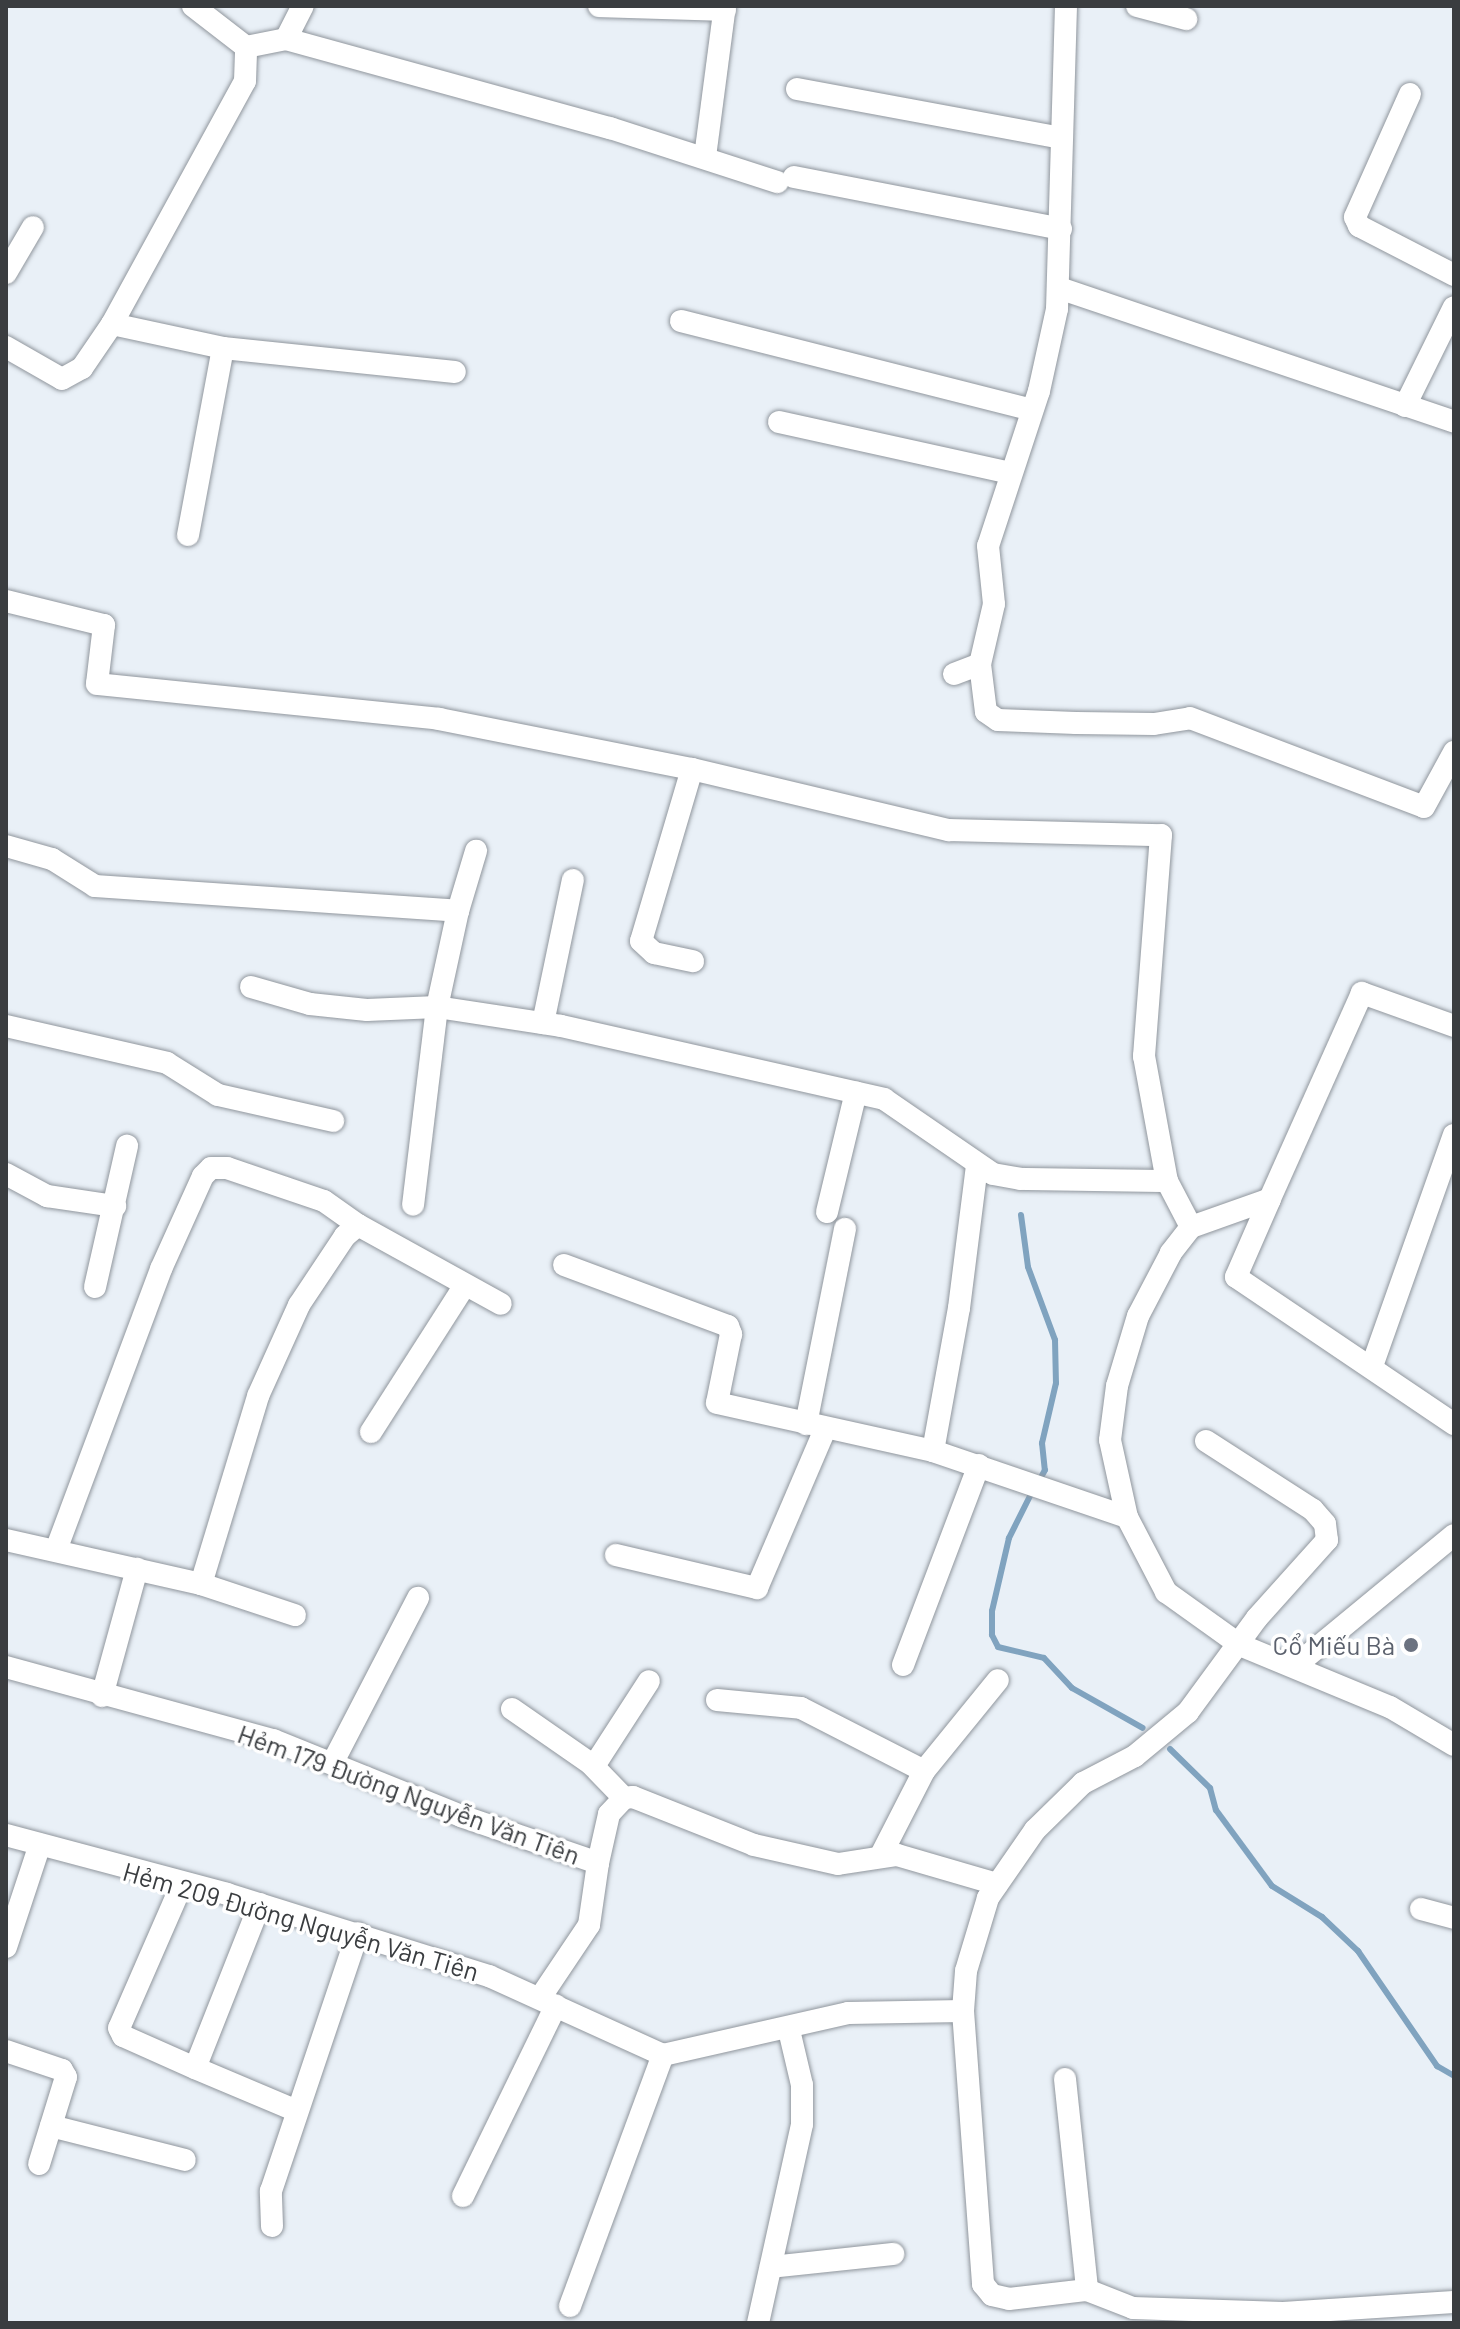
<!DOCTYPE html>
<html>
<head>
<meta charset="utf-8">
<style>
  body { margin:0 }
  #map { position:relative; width:1460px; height:2329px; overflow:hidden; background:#e9f0f7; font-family:Barlow,sans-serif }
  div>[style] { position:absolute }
  .stream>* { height:6px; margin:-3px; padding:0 3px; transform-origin:3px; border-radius:3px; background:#80a3bf }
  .roads { filter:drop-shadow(0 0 2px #90969d) drop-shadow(0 0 2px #90969d) }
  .minor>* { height:22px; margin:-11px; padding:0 11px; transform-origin:11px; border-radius:11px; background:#fff }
  .dots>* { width:22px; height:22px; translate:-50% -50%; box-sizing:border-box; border:4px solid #fff; border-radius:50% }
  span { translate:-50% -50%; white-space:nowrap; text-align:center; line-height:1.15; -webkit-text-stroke:7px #fff; paint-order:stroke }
  .worship-label { font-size:26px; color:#5b616d }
  .right { translate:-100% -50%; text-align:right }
  .street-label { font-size:26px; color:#3a3d40 }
  .frame { position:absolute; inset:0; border:8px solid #3a3d40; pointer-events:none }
</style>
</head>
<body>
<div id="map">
  <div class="stream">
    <i style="left:1021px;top:1215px;width:52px;rotate:82.3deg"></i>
    <i style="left:1028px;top:1267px;width:78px;rotate:69.7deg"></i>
    <i style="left:1055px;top:1340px;width:43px;rotate:88.7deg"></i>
    <i style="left:1056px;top:1383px;width:62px;rotate:103.1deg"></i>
    <i style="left:1042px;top:1443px;width:27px;rotate:84deg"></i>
    <i style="left:1045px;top:1470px;width:13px;rotate:119deg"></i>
    <i style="left:1033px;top:1490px;width:54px;rotate:116.6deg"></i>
    <i style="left:1009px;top:1538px;width:75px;rotate:103.1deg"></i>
    <i style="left:992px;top:1611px;width:24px;rotate:90deg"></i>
    <i style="left:992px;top:1635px;width:13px;rotate:63deg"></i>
    <i style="left:998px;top:1647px;width:47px;rotate:13.4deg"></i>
    <i style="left:1044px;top:1658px;width:41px;rotate:47deg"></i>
    <i style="left:1072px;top:1688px;width:81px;rotate:29.4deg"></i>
    <i style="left:1170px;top:1749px;width:56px;rotate:44.3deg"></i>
    <i style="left:1210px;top:1788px;width:23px;rotate:75deg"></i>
    <i style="left:1216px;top:1810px;width:94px;rotate:53.6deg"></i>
    <i style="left:1272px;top:1886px;width:59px;rotate:31.8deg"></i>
    <i style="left:1322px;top:1917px;width:50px;rotate:43.4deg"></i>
    <i style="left:1358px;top:1951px;width:140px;rotate:55.5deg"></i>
    <i style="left:1437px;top:2066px;width:20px;rotate:30deg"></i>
  </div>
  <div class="roads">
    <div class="minor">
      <i style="left:599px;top:6px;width:126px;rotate:1.8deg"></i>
      <i style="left:1066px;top:6px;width:303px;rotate:91.7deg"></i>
      <i style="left:1057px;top:309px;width:84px;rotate:102.4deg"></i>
      <i style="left:1039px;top:391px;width:163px;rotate:108.2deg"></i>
      <i style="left:988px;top:546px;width:58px;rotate:84.1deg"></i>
      <i style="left:994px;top:604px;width:62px;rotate:103.1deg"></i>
      <i style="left:980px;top:664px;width:48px;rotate:82.9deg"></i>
      <i style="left:986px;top:712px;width:14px;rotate:34deg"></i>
      <i style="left:998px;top:720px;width:78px;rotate:2.2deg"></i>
      <i style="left:1076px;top:723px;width:78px;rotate:0.7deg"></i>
      <i style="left:1154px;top:724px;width:36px;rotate:-9deg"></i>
      <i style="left:1190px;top:718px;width:250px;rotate:20.8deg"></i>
      <i style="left:1424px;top:807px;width:63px;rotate:-61.4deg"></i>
      <i style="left:1137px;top:6px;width:51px;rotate:14.9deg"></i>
      <i style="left:286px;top:39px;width:37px;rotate:-63deg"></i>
      <i style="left:246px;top:47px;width:41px;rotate:-11.3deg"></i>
      <i style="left:286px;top:39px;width:336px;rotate:15.4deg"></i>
      <i style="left:610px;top:128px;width:176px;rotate:17.9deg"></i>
      <i style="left:797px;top:89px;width:269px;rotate:10.5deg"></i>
      <i style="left:1410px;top:94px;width:135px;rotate:114.1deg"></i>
      <i style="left:1355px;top:217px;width:10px;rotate:66deg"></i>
      <i style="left:1359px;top:226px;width:107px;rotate:27.3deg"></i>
      <i style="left:705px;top:157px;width:152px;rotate:-82.5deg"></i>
      <i style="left:794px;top:177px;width:272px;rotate:11deg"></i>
      <i style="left:6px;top:273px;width:53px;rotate:-59.6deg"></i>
      <i style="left:1059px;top:288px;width:417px;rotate:18.7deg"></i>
      <i style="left:681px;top:321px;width:362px;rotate:14.2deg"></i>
      <i style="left:112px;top:324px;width:114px;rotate:12.2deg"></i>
      <i style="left:223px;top:348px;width:233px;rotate:5.9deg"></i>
      <i style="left:6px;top:347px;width:64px;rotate:29.7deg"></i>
      <i style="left:62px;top:379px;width:23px;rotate:-29deg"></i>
      <i style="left:82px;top:368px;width:53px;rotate:-55.7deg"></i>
      <i style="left:112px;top:324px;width:277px;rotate:-61.3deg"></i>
      <i style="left:245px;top:81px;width:34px;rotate:-88deg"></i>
      <i style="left:246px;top:47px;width:67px;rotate:-142.3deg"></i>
      <i style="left:1405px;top:406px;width:110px;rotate:-63.7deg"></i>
      <i style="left:779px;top:422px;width:237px;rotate:12.4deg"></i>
      <i style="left:188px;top:535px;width:190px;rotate:-79.4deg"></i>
      <i style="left:6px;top:601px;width:101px;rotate:13.8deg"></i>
      <i style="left:104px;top:625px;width:59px;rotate:96.8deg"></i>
      <i style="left:97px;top:684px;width:344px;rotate:5.8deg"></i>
      <i style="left:439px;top:719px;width:258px;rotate:11.2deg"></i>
      <i style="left:692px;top:769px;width:264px;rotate:13.4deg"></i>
      <i style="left:949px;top:830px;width:212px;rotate:1.4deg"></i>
      <i style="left:1161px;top:835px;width:222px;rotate:94.4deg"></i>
      <i style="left:1144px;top:1056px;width:127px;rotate:79.6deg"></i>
      <i style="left:1167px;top:1181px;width:52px;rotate:62.4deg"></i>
      <i style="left:954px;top:674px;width:28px;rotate:-21deg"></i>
      <i style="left:692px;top:769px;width:179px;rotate:106.5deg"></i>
      <i style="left:641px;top:941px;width:18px;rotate:43deg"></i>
      <i style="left:654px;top:953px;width:40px;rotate:12deg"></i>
      <i style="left:6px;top:846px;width:48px;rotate:15.8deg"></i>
      <i style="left:52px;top:859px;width:51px;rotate:32.1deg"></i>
      <i style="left:95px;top:886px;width:364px;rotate:3.9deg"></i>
      <i style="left:458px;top:911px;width:98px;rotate:102.3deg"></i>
      <i style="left:437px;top:1007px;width:125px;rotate:8.7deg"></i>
      <i style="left:561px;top:1026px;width:331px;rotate:12.7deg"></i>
      <i style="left:884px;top:1099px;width:132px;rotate:34.5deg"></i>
      <i style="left:993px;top:1174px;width:28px;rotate:10deg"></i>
      <i style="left:1021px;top:1179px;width:146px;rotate:0.8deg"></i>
      <i style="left:458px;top:911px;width:63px;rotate:-73.3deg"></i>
      <i style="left:251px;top:987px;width:61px;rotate:16.1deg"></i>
      <i style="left:310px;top:1004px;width:57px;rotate:6deg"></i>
      <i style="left:367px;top:1010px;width:70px;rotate:-2.5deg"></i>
      <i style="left:437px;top:1007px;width:199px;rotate:96.9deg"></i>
      <i style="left:543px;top:1023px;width:146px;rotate:-78.2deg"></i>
      <i style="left:6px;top:1026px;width:165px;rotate:12.9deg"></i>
      <i style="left:167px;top:1063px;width:60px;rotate:32.1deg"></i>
      <i style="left:218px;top:1095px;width:118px;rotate:12.7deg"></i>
      <i style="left:1454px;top:1026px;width:98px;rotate:-160.3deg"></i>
      <i style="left:1362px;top:993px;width:226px;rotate:114.1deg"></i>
      <i style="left:1270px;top:1199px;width:84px;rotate:160.5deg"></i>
      <i style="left:1191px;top:1227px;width:33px;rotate:128deg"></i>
      <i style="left:1171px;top:1253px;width:71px;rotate:117.6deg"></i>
      <i style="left:1138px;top:1316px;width:73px;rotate:106.7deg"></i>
      <i style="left:1117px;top:1386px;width:54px;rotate:97.4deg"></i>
      <i style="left:1110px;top:1440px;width:79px;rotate:77.6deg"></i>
      <i style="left:1127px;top:1517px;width:85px;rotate:62.5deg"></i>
      <i style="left:1166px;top:1592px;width:91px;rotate:35.6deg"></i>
      <i style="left:1240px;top:1645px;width:162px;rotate:22.5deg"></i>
      <i style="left:1390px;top:1707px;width:74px;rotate:30.7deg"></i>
      <i style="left:6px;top:1174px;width:47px;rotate:28.2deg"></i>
      <i style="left:47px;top:1196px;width:69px;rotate:8.4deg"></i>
      <i style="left:1270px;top:1199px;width:85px;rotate:113.6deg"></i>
      <i style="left:1236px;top:1277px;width:263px;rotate:34deg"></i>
      <i style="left:827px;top:1212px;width:123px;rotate:-76.4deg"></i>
      <i style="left:564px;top:1265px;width:175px;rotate:20.4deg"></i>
      <i style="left:728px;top:1326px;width:9px;rotate:69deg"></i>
      <i style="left:731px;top:1334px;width:70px;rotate:101.5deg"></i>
      <i style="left:717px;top:1403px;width:221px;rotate:12.5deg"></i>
      <i style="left:933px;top:1451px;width:205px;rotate:18.8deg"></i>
      <i style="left:95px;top:1287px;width:145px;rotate:-77.2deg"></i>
      <i style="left:1372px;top:1366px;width:245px;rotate:-70.5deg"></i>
      <i style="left:806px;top:1424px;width:199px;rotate:-78.7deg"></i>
      <i style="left:371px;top:1432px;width:174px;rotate:-57.4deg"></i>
      <i style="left:1206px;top:1441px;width:127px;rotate:32.8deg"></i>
      <i style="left:1313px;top:1510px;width:18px;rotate:49deg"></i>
      <i style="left:1325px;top:1524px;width:16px;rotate:83deg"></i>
      <i style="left:1327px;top:1540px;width:105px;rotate:131.9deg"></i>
      <i style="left:1257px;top:1618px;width:117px;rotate:126.3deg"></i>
      <i style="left:1188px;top:1712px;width:69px;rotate:140.3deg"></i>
      <i style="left:1135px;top:1756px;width:59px;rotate:152.6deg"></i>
      <i style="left:1083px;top:1783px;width:67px;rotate:135.6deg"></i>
      <i style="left:1035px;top:1830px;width:83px;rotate:124.7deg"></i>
      <i style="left:988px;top:1898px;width:76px;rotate:106.8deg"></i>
      <i style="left:966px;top:1971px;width:40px;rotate:94.3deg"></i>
      <i style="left:963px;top:2011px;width:274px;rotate:85.8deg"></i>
      <i style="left:983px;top:2284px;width:14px;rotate:51deg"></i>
      <i style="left:992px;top:2295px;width:17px;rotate:13deg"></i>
      <i style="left:1009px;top:2299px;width:79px;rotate:-6.6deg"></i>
      <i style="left:1087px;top:2290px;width:49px;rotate:21.4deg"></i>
      <i style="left:1133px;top:2308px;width:150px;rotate:1.9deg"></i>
      <i style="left:1283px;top:2313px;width:171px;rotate:-3.7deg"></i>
      <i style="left:933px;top:1451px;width:145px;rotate:-79.7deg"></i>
      <i style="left:959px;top:1308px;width:144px;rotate:-82.8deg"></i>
      <i style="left:6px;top:1540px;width:200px;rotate:12.7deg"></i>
      <i style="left:201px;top:1584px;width:99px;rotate:18.3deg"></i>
      <i style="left:56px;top:1550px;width:300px;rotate:-69.5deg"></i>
      <i style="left:161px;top:1269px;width:102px;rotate:-65.7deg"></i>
      <i style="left:203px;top:1176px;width:11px;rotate:-45deg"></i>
      <i style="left:211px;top:1168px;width:16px"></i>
      <i style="left:227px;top:1168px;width:102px;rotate:18.8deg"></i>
      <i style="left:324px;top:1201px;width:42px;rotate:35.2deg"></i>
      <i style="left:616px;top:1555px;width:145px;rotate:13.2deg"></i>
      <i style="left:757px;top:1588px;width:173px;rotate:-66.8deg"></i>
      <i style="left:201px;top:1584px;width:196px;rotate:-73.1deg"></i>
      <i style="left:258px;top:1396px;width:100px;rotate:-65.7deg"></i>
      <i style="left:299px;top:1305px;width:83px;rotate:-56.3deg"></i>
      <i style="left:345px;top:1236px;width:17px;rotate:-40deg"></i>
      <i style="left:358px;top:1225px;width:163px;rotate:28.9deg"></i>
      <i style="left:903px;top:1665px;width:214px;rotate:-69.2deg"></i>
      <i style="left:1295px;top:1666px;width:206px;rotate:-39.5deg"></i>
      <i style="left:6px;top:1667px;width:277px;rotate:15.3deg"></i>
      <i style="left:273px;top:1740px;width:203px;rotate:22deg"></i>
      <i style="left:461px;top:1816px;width:145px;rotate:18.9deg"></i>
      <i style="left:598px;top:1863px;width:50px;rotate:-77.3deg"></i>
      <i style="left:609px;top:1814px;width:22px;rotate:-47deg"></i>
      <i style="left:624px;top:1798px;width:9px;rotate:-6deg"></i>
      <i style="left:633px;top:1797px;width:130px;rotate:21.6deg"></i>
      <i style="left:754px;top:1845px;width:86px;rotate:12.7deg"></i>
      <i style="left:838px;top:1864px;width:60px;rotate:-8.7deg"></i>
      <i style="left:897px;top:1855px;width:104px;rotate:16.2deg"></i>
      <i style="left:102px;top:1696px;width:132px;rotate:-74.6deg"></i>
      <i style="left:717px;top:1700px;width:84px;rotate:5.4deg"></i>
      <i style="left:801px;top:1708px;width:138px;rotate:27.1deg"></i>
      <i style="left:512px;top:1709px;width:96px;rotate:34.8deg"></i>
      <i style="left:591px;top:1764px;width:47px;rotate:45.9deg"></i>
      <i style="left:333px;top:1762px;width:185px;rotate:-62.6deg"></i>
      <i style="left:594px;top:1766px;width:101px;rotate:-57.1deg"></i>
      <i style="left:6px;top:1835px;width:229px;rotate:14.9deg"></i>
      <i style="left:227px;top:1894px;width:275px;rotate:17.4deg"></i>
      <i style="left:489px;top:1976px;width:191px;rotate:24.4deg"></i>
      <i style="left:663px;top:2055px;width:190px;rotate:-12.8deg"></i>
      <i style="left:848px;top:2013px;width:115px;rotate:-1deg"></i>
      <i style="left:880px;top:1857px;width:97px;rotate:-62.9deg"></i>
      <i style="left:924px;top:1771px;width:117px;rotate:-50.9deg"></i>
      <i style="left:182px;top:1884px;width:157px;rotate:113.6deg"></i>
      <i style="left:119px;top:2028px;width:9px;rotate:63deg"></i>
      <i style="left:123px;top:2036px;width:79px;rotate:24deg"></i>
      <i style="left:260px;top:1904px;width:176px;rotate:111.6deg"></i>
      <i style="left:195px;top:2068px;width:111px;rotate:22.9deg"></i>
      <i style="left:1421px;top:1909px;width:34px;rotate:15deg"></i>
      <i style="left:6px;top:1947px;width:108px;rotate:-71.7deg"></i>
      <i style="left:540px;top:1998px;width:88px;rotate:-56.1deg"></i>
      <i style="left:589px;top:1925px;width:63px;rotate:-81.7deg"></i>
      <i style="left:6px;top:2051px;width:59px;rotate:18.7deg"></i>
      <i style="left:62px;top:2070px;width:8px;rotate:60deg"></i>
      <i style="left:66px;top:2077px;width:91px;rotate:107.2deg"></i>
      <i style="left:1065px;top:2079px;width:212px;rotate:84deg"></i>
      <i style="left:51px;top:2126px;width:138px;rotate:14.2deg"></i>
      <i style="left:463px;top:2196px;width:212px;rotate:-64deg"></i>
      <i style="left:272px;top:2226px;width:35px;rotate:-92deg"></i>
      <i style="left:271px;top:2191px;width:272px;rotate:-71.4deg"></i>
      <i style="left:771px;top:2267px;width:123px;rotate:-6.1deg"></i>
      <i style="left:570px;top:2306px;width:268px;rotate:-69.7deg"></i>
      <i style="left:758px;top:2323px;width:204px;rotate:-77.5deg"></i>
      <i style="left:802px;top:2124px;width:39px;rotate:-90deg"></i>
      <i style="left:802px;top:2085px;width:57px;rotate:-103.3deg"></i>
    </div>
  </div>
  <div class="dots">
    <i style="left:1411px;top:1645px;background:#6b7280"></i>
  </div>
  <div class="worship-label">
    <span class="right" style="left:1395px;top:1645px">Cổ Miếu Bà</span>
  </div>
  <div class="street-label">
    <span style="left:409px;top:1794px;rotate:20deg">Hẻm 179 Đường Nguyễn Văn Tiên</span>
    <span style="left:301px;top:1921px;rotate:16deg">Hẻm 209 Đường Nguyễn Văn Tiên</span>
  </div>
  <div class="frame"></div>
</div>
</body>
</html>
